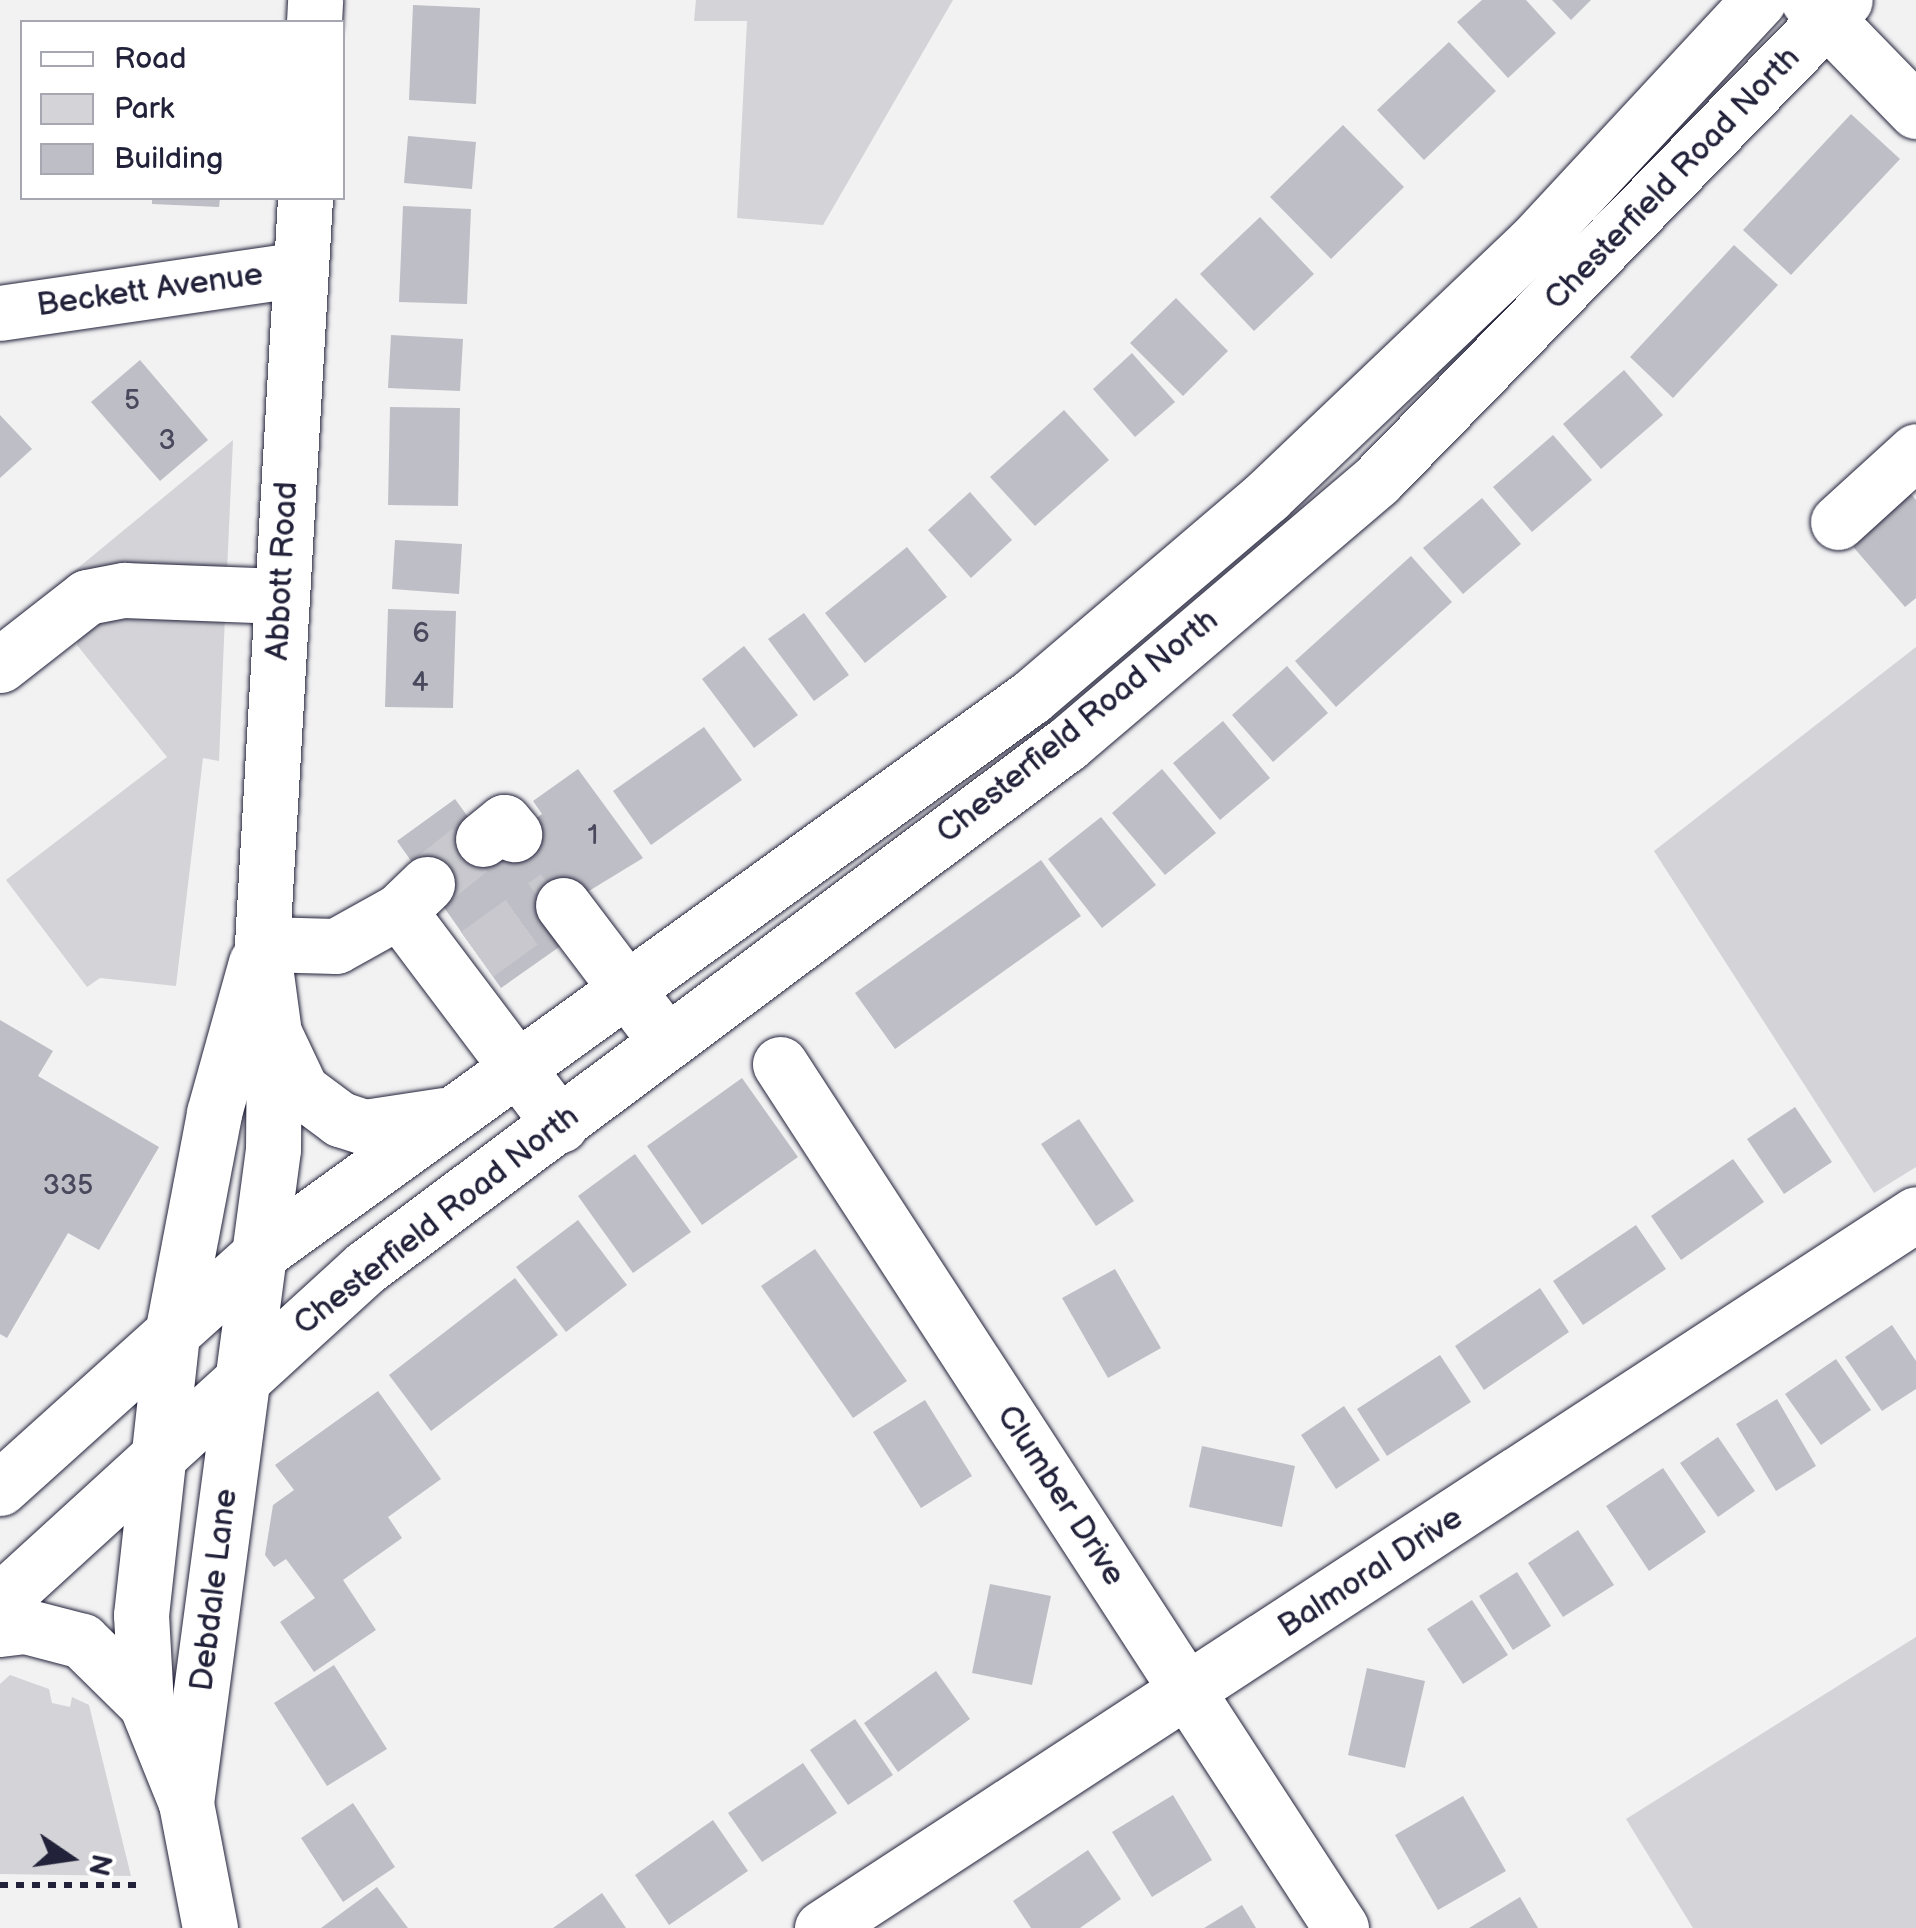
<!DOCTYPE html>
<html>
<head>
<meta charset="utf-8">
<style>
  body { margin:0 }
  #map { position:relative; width:1916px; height:1928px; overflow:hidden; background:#f2f2f3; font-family:"Balsamiq Sans",sans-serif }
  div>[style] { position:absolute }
  .green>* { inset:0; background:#d3d3d8 }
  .building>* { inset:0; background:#bebec6 }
  .minor-tunnel>* { height:55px; margin-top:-27.5px; transform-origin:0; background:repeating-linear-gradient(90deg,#c8c8ce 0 55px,transparent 0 83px) }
  .path>* { height:6px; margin-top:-3px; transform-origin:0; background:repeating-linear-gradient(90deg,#22223b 0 8px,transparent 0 16px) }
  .roads { filter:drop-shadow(0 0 2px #22223b) drop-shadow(0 0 2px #22223b) }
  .minor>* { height:55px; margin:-27.5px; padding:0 27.5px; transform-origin:27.5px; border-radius:27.5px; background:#fff }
  .major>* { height:55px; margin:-27.5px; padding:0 27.5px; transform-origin:27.5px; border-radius:27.5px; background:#fff }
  span { translate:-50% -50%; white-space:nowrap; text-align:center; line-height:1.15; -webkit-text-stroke:10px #fff; paint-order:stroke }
  .number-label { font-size:28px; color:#49495e }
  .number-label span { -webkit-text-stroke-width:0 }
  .street-label { font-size:32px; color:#22223b }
  .legend { position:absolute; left:20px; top:20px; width:325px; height:180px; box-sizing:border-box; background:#fff; border:2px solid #a7a7b1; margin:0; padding:12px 18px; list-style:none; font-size:30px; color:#22223b }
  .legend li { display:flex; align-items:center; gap:20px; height:50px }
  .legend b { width:50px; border:2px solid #a7a7b1 }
  .north { position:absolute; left:20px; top:1808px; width:100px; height:100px; -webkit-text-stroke:8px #fff; paint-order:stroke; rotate:103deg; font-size:28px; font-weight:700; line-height:40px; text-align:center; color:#22223b }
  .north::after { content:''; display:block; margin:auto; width:35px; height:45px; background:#22223b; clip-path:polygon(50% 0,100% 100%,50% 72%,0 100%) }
</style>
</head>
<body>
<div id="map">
  <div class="green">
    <i style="clip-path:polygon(696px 0,953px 0,823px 225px,737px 218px,747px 21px,694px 21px)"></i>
    <i style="clip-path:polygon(233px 440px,227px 571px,38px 601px)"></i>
    <i style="clip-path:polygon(225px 615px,219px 761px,203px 758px,176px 986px,100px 978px,87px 987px,6px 880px,167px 757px,77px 645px,80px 630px,99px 617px)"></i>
    <i style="clip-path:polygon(1916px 647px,1916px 1167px,1874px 1193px,1654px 851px)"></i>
    <i style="clip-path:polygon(1916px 1637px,1916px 1928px,1693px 1928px,1626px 1819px)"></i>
    <i style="clip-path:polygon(10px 1675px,49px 1689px,52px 1703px,70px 1707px,72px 1697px,89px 1705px,131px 1876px,0 1874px,0 1684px)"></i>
  </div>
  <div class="building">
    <i style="clip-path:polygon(1482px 0,1526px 0,1556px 33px,1508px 78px,1457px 22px)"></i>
    <i style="clip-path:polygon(1552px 0,1591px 0,1571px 20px)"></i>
    <i style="clip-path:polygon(413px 5px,480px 8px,476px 104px,409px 100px)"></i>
    <i style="clip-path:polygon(1449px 42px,1496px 91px,1424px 160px,1377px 110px)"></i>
    <i style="clip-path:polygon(1851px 114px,1900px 159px,1791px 275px,1743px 230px)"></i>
    <i style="clip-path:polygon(1343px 125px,1404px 187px,1331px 259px,1270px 197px)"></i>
    <i style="clip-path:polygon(408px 136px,476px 142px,472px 189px,404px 183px)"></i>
    <i style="clip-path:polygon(152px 198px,220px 198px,219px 207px,152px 204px)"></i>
    <i style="clip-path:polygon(403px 206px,471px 209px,467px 304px,399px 302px)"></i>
    <i style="clip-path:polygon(1260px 217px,1314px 274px,1254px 331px,1200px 274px)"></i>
    <i style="clip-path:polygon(1734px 245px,1778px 285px,1673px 398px,1630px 357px)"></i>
    <i style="clip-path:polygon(1176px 298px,1228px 351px,1183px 396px,1130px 343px)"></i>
    <i style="clip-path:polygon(391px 335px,463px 339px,460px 391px,388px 388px)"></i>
    <i style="clip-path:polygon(1132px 353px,1175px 402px,1135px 437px,1093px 389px)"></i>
    <i style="clip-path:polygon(140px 360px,208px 440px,160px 481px,91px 402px)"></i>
    <i style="clip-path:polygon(1624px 370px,1663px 415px,1601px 469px,1563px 424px)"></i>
    <i style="clip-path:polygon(390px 407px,460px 408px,458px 506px,388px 505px)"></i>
    <i style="clip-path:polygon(1064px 410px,1109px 460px,1035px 526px,990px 477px)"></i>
    <i style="clip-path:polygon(0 415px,32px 449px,0 478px)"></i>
    <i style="clip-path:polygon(1553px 435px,1592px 480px,1532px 532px,1493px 487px)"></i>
    <i style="clip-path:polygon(1903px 484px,1916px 500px,1916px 598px,1905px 607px,1843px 535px)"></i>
    <i style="clip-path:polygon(970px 492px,1012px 540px,971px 578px,928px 530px)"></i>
    <i style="clip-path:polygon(1482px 498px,1521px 544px,1463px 594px,1423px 548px)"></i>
    <i style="clip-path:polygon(395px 540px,462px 544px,459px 594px,392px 589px)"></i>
    <i style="clip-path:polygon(907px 547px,947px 597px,865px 663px,825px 613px)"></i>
    <i style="clip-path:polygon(1411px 556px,1452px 602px,1336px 707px,1295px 661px)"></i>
    <i style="clip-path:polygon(388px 609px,456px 611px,453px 708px,385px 707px)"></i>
    <i style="clip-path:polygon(804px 613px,849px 675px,814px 701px,768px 639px)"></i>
    <i style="clip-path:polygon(744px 646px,798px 715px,754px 748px,702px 679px)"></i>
    <i style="clip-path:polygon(1287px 666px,1328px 713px,1273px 762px,1232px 715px)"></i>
    <i style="clip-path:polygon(1223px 721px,1270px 778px,1220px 820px,1173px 763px)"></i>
    <i style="clip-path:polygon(704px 727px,742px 780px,651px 845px,613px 791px)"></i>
    <i style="clip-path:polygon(578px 769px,643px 858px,543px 919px,562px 945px,501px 988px,397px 841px,455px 799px,492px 850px,542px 814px,533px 801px)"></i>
    <i style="clip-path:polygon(1162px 769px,1216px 833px,1165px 875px,1112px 813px)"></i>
    <i style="clip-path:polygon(1101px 817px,1156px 885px,1102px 928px,1048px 859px)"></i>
    <i style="clip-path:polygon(1041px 860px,1081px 916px,895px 1049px,855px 993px)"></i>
    <i style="clip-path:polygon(0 1020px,53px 1051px,38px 1076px,159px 1147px,99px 1250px,68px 1233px,7px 1338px,0 1334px)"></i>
    <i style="clip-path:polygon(742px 1078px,798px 1157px,702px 1225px,647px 1146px)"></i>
    <i style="clip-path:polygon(1795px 1107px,1832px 1162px,1784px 1194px,1747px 1139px)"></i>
    <i style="clip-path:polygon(1079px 1119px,1134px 1201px,1096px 1226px,1041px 1144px)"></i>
    <i style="clip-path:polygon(635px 1154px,691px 1232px,633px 1273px,578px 1196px)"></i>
    <i style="clip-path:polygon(1733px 1159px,1764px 1202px,1681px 1260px,1651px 1216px)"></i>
    <i style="clip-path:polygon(578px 1220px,627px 1285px,566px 1332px,516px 1267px)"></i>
    <i style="clip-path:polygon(1636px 1225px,1666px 1269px,1583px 1325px,1553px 1281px)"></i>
    <i style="clip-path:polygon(815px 1249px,907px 1381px,853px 1418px,761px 1286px)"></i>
    <i style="clip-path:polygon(1115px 1269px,1161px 1348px,1108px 1378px,1062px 1298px)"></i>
    <i style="clip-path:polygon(515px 1278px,558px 1335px,431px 1431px,389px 1375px)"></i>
    <i style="clip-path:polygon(1540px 1288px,1569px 1332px,1484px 1390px,1455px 1346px)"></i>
    <i style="clip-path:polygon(1892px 1325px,1916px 1361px,1916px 1389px,1882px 1411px,1845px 1357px)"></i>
    <i style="clip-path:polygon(1440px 1355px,1471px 1402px,1387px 1456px,1357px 1409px)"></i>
    <i style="clip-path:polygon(1836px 1359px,1871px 1410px,1821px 1445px,1785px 1394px)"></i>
    <i style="clip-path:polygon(378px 1391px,441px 1479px,388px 1517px,402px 1538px,343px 1580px,376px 1630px,314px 1672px,280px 1622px,315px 1598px,286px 1559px,274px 1567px,265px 1555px,273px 1505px,294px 1490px,275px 1465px)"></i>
    <i style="clip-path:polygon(1777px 1399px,1816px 1466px,1776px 1491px,1736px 1424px)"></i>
    <i style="clip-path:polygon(925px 1400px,972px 1476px,921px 1508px,873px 1432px)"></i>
    <i style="clip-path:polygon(1344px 1406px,1380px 1460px,1336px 1489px,1301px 1435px)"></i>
    <i style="clip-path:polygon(1718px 1437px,1755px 1491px,1718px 1517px,1680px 1463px)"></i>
    <i style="clip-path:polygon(1202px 1446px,1295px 1466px,1282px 1527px,1189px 1507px)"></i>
    <i style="clip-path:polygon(1663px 1468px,1706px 1532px,1649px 1571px,1606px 1506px)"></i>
    <i style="clip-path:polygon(1578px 1530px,1614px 1585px,1563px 1617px,1528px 1563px)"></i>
    <i style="clip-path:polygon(1517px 1572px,1551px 1626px,1513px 1650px,1479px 1596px)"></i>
    <i style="clip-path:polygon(990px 1584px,1051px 1596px,1032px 1685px,972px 1673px)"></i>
    <i style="clip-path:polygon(1472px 1600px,1508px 1655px,1463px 1684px,1427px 1629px)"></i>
    <i style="clip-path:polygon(334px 1665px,387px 1749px,327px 1786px,274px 1703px)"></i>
    <i style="clip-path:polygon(1367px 1668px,1425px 1681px,1405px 1768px,1348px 1755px)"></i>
    <i style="clip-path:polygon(936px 1671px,970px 1719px,898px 1772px,864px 1723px)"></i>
    <i style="clip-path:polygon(855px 1719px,893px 1775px,848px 1805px,810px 1750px)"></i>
    <i style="clip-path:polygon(803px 1763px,837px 1813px,762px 1862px,728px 1813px)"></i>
    <i style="clip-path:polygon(1173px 1795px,1212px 1860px,1152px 1897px,1112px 1832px)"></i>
    <i style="clip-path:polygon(1463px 1796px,1506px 1871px,1438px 1910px,1395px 1835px)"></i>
    <i style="clip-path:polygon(353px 1803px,395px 1867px,343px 1902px,301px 1838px)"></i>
    <i style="clip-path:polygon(713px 1820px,748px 1871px,669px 1925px,635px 1875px)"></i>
    <i style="clip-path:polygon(1088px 1850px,1121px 1899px,1080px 1928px,1031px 1928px,1013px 1901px)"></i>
    <i style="clip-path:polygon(377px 1887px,408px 1928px,321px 1928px)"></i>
    <i style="clip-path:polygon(602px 1893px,626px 1928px,553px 1928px)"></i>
    <i style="clip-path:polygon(1520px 1897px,1538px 1928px,1469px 1928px)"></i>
    <i style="clip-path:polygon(1242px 1905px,1256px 1928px,1204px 1928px)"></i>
  </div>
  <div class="minor-tunnel">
    <i style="left:427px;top:884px;width:72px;rotate:-38.8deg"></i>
    <i style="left:477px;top:954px;width:99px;rotate:-35.9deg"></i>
  </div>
  <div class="path">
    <i style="left:0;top:1885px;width:144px"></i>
  </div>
  <div class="roads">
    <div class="minor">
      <i style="left:1808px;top:0;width:155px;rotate:45.8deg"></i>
      <i style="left:0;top:313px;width:303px;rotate:-8.3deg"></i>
      <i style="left:1838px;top:522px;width:105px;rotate:-42.3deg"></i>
      <i style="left:0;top:665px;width:110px;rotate:-38deg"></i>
      <i style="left:87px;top:597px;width:38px;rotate:-11deg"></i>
      <i style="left:124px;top:590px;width:157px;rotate:2.2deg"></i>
      <i style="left:483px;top:839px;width:27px;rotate:-39deg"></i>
      <i style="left:504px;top:822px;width:16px;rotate:50deg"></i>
      <i style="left:563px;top:905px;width:171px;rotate:52.9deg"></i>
      <i style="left:399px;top:911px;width:268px;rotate:53deg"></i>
      <i style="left:262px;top:944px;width:74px;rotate:1.5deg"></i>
      <i style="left:336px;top:946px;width:72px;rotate:-29.1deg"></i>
      <i style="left:399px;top:911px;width:39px;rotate:-44deg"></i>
      <i style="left:780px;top:1064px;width:1030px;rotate:57deg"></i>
      <i style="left:822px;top:1928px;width:1306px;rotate:-33.13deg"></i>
    </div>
    <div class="major">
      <i style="left:314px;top:22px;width:22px;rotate:-87deg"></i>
      <i style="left:276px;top:1037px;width:59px;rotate:64.7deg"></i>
      <i style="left:301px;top:1090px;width:49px;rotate:36.6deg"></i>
      <i style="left:340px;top:1119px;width:26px;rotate:18deg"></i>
      <i style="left:365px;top:1127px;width:80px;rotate:-8.6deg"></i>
      <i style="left:0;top:1488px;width:353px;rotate:-42deg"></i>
      <i style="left:262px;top:1252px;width:948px;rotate:-35.82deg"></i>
      <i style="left:1031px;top:697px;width:310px;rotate:-40.4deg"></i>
      <i style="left:1267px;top:496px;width:366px;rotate:-43.6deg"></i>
      <i style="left:1532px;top:244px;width:333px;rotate:-47.1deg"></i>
      <i style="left:0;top:1601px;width:495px;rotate:-42.4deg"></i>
      <i style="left:366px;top:1267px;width:875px;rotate:-36.73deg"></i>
      <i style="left:1067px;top:744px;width:407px;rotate:-40.4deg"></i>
      <i style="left:1377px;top:480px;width:670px;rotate:-45.73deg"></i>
      <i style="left:0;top:1629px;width:25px;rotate:-7deg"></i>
      <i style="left:25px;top:1626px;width:59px;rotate:14.7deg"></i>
      <i style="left:82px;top:1641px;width:90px;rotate:44.5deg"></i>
      <i style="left:186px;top:1803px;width:660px;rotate:-82.42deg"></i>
      <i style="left:273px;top:1149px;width:116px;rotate:-89.5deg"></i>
      <i style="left:274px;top:1033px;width:90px;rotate:-97.7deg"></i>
      <i style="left:262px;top:944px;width:747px;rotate:-86.7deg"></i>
      <i style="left:210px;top:1928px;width:127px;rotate:-100.9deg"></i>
      <i style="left:186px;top:1803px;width:107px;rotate:-112deg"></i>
      <i style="left:146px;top:1704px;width:89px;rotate:-93.2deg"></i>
      <i style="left:141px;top:1615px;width:283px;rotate:-83.7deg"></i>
      <i style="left:172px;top:1334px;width:225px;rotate:-79.2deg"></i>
      <i style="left:214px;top:1113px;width:156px;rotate:-74.4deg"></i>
    </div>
  </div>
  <div class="number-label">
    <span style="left:132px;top:401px">5</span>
    <span style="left:167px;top:441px">3</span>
    <span style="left:421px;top:634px">6</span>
    <span style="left:420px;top:683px">4</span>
    <span style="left:593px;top:836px">1</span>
    <span style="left:68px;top:1186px">335</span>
  </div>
  <div class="street-label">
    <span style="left:1673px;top:179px;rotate:-46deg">Chesterfield Road North</span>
    <span style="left:150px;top:291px;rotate:-8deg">Beckett Avenue</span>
    <span style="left:283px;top:571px;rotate:-87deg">Abbott Road</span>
    <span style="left:1078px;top:727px;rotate:-39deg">Chesterfield Road North</span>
    <span style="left:437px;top:1221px;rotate:-38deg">Chesterfield Road North</span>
    <span style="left:1060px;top:1496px;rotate:57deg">Clumber Drive</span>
    <span style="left:1371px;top:1573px;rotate:-33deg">Balmoral Drive</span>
    <span style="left:215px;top:1590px;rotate:-83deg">Debdale Lane</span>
  </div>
  <ul class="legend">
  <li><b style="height:12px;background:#fff"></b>Road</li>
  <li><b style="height:28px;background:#d3d3d8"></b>Park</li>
  <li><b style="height:28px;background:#bebec6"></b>Building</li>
  </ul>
  <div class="north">N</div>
</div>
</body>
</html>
